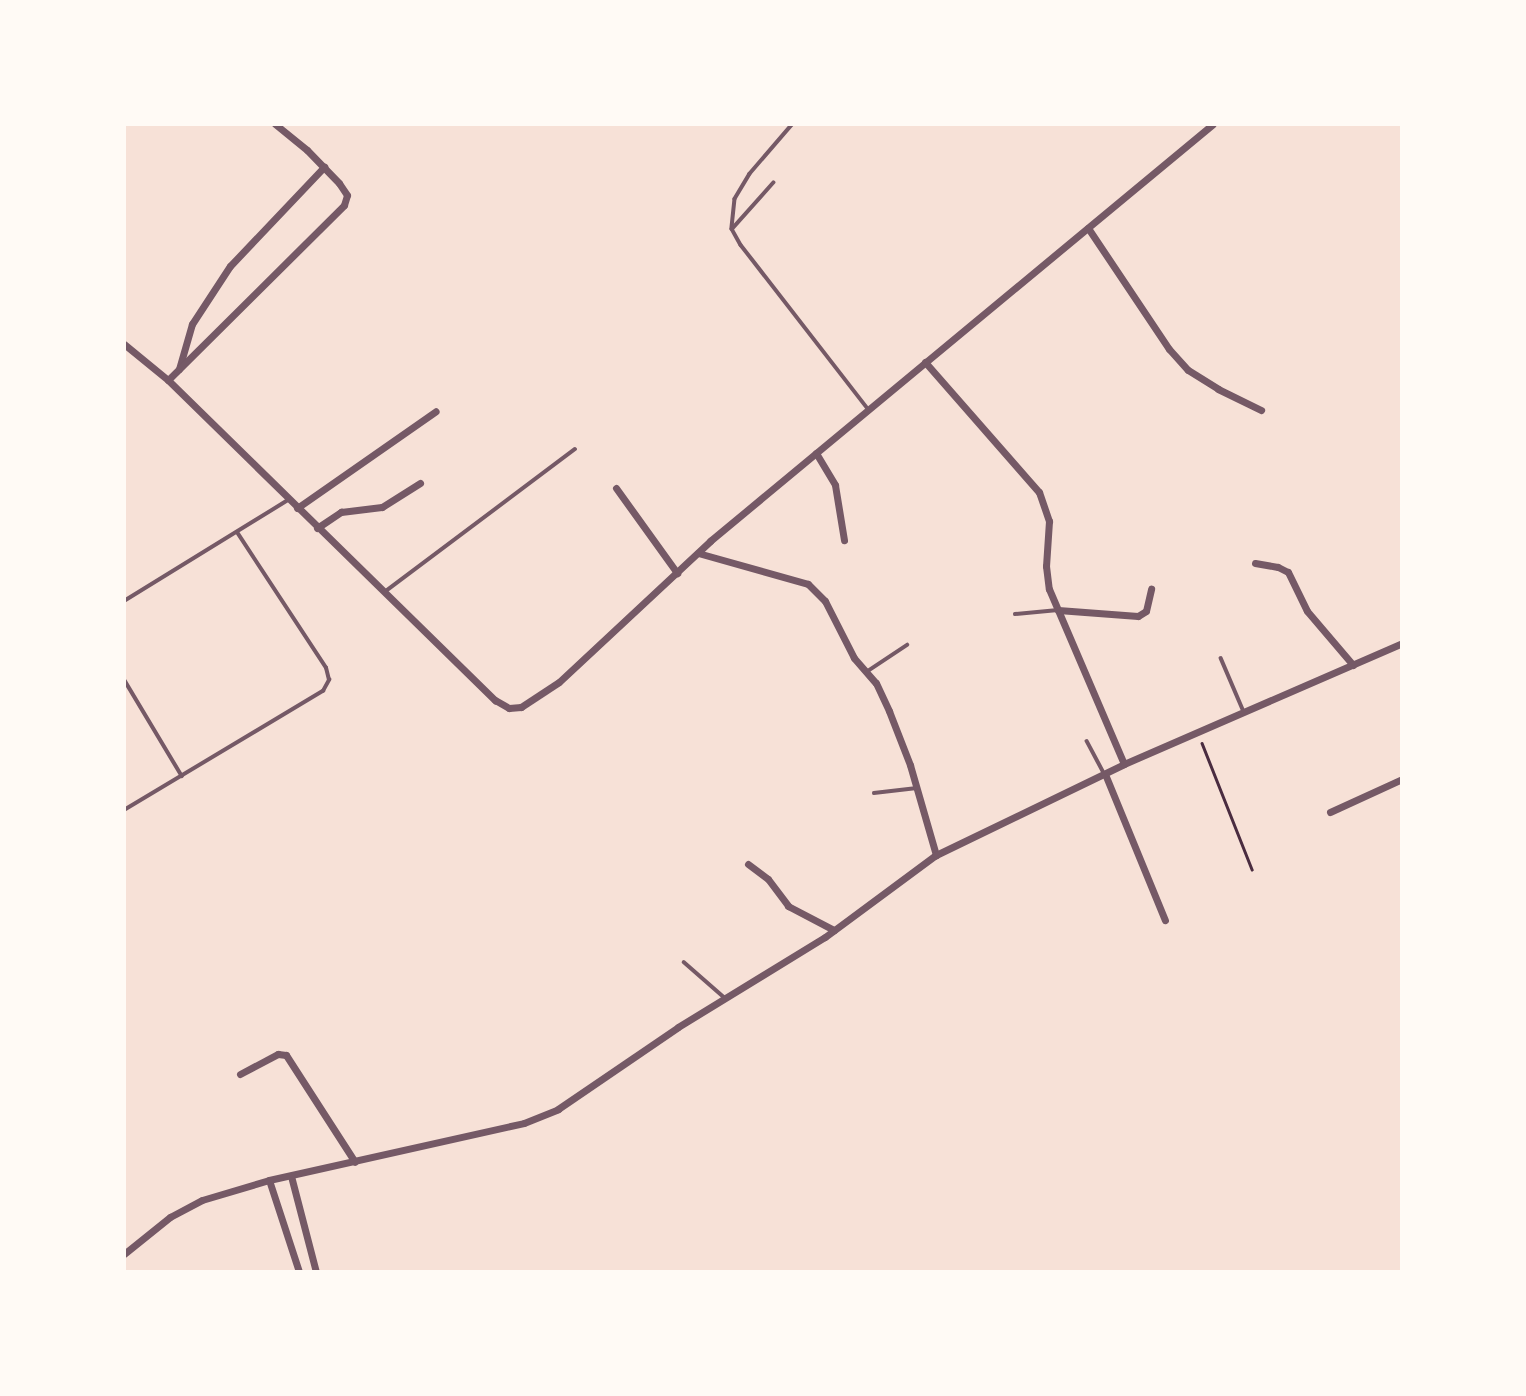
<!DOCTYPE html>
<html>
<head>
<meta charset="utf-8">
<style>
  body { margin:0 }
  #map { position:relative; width:1526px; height:1396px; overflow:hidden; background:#f7e1d7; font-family:"Titillium Web",sans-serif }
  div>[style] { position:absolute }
  .path>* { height:2.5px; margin:-1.25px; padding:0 1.25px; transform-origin:1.25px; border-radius:1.25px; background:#4a2c40 }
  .service>* { height:3.5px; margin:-1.75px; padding:0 1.75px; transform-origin:1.75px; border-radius:1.75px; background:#755966 }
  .minor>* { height:7px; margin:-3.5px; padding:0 3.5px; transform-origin:3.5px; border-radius:3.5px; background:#755966 }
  span { translate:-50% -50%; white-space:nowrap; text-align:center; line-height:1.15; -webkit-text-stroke:5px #fffaf5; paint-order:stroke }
  .frame { position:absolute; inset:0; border:126px solid #fffaf5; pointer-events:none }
</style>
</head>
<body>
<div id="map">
  <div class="path">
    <i style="left:1202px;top:743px;width:136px;rotate:68.4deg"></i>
  </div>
  <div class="service">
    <i style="left:793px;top:124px;width:66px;rotate:130.7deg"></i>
    <i style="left:750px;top:174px;width:29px;rotate:121deg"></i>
    <i style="left:735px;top:199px;width:30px;rotate:96deg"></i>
    <i style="left:732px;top:229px;width:18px;rotate:61deg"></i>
    <i style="left:741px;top:245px;width:207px;rotate:52.2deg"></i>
    <i style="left:732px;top:229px;width:62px;rotate:-48.3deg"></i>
    <i style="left:386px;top:591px;width:236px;rotate:-36.9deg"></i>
    <i style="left:124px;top:601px;width:193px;rotate:-31.6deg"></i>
    <i style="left:1015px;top:614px;width:43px;rotate:-5.3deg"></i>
    <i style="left:1221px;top:658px;width:59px;rotate:66.9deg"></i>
    <i style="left:868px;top:671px;width:47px;rotate:-33.7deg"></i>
    <i style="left:124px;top:679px;width:113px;rotate:59.1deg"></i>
    <i style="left:1087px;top:741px;width:36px;rotate:62deg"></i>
    <i style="left:874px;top:793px;width:43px;rotate:-6.6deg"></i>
    <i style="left:124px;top:810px;width:232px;rotate:-30.9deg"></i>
    <i style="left:323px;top:691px;width:13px;rotate:-61deg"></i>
    <i style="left:329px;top:680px;width:12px;rotate:-104deg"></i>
    <i style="left:326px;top:668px;width:160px;rotate:-123.3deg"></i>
    <i style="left:684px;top:962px;width:55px;rotate:41.3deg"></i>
  </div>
  <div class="minor">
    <i style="left:1088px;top:228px;width:146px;rotate:56.2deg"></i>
    <i style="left:1169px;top:349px;width:28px;rotate:48deg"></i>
    <i style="left:1188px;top:370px;width:36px;rotate:32deg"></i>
    <i style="left:1218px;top:389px;width:48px;rotate:26deg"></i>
    <i style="left:124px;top:344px;width:57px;rotate:39.3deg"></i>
    <i style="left:168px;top:380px;width:458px;rotate:44.4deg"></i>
    <i style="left:495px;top:700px;width:16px;rotate:30deg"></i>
    <i style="left:509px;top:708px;width:12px;rotate:-5deg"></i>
    <i style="left:521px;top:707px;width:45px;rotate:-33.3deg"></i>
    <i style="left:559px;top:682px;width:207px;rotate:-43deg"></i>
    <i style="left:710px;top:541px;width:653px;rotate:-39.66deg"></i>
    <i style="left:925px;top:362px;width:173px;rotate:48.8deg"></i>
    <i style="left:1039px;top:492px;width:31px;rotate:71deg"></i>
    <i style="left:1049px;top:521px;width:45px;rotate:93.8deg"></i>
    <i style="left:1046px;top:566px;width:23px;rotate:83deg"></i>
    <i style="left:1049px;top:589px;width:190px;rotate:66.8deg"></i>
    <i style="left:179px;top:369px;width:47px;rotate:-73.9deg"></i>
    <i style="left:192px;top:324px;width:69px;rotate:-56.8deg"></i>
    <i style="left:230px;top:266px;width:137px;rotate:-46.5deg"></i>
    <i style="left:168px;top:380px;width:248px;rotate:-44.8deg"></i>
    <i style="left:344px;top:205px;width:10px;rotate:-73deg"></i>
    <i style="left:347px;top:195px;width:14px;rotate:-124deg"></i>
    <i style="left:339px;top:183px;width:46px;rotate:-134.1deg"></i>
    <i style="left:307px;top:150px;width:41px;rotate:-140.9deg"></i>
    <i style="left:816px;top:453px;width:37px;rotate:59deg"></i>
    <i style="left:835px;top:485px;width:56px;rotate:80.7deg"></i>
    <i style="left:616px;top:488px;width:105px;rotate:54.3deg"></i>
    <i style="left:297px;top:508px;width:169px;rotate:-34.9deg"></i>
    <i style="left:317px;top:528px;width:29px;rotate:-34deg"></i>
    <i style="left:341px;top:512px;width:41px;rotate:-7deg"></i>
    <i style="left:382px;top:507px;width:45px;rotate:-32.3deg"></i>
    <i style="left:698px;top:553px;width:114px;rotate:15.7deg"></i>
    <i style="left:808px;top:584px;width:24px;rotate:45deg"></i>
    <i style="left:825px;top:601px;width:64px;rotate:63deg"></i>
    <i style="left:854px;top:658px;width:33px;rotate:49deg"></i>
    <i style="left:876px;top:683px;width:31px;rotate:65deg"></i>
    <i style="left:889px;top:711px;width:58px;rotate:68.7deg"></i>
    <i style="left:910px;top:765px;width:94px;rotate:73.9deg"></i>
    <i style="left:1255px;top:563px;width:23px;rotate:10deg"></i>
    <i style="left:1278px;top:567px;width:11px;rotate:27deg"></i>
    <i style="left:1288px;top:572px;width:43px;rotate:64deg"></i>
    <i style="left:1307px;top:611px;width:71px;rotate:49.6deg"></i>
    <i style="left:1058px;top:610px;width:80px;rotate:4.3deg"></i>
    <i style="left:1138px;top:616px;width:9px;rotate:-32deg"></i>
    <i style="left:1146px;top:611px;width:23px;rotate:-77deg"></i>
    <i style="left:1105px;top:774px;width:158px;rotate:67.7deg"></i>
    <i style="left:1330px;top:812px;width:79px;rotate:-24.6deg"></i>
    <i style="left:748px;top:864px;width:25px;rotate:37deg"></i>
    <i style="left:768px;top:879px;width:34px;rotate:53deg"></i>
    <i style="left:788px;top:906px;width:52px;rotate:27.6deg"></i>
    <i style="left:240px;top:1074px;width:43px;rotate:-27.8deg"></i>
    <i style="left:278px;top:1054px;width:8px;rotate:7deg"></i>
    <i style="left:286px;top:1055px;width:127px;rotate:57.2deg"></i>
    <i style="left:291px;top:1176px;width:99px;rotate:75.4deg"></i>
    <i style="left:269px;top:1180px;width:97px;rotate:71.9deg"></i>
    <i style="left:124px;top:1254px;width:59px;rotate:-38.8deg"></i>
    <i style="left:170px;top:1217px;width:36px;rotate:-28deg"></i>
    <i style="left:202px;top:1200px;width:70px;rotate:-16.6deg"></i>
    <i style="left:269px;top:1180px;width:261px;rotate:-12.6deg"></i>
    <i style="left:524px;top:1123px;width:37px;rotate:-22deg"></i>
    <i style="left:558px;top:1109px;width:145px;rotate:-34.3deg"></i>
    <i style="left:678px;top:1027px;width:172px;rotate:-31.5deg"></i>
    <i style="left:825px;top:937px;width:138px;rotate:-36.5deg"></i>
    <i style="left:936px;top:855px;width:209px;rotate:-25.8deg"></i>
    <i style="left:1124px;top:764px;width:303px;rotate:-23.5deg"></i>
  </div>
  <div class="frame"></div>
</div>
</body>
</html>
